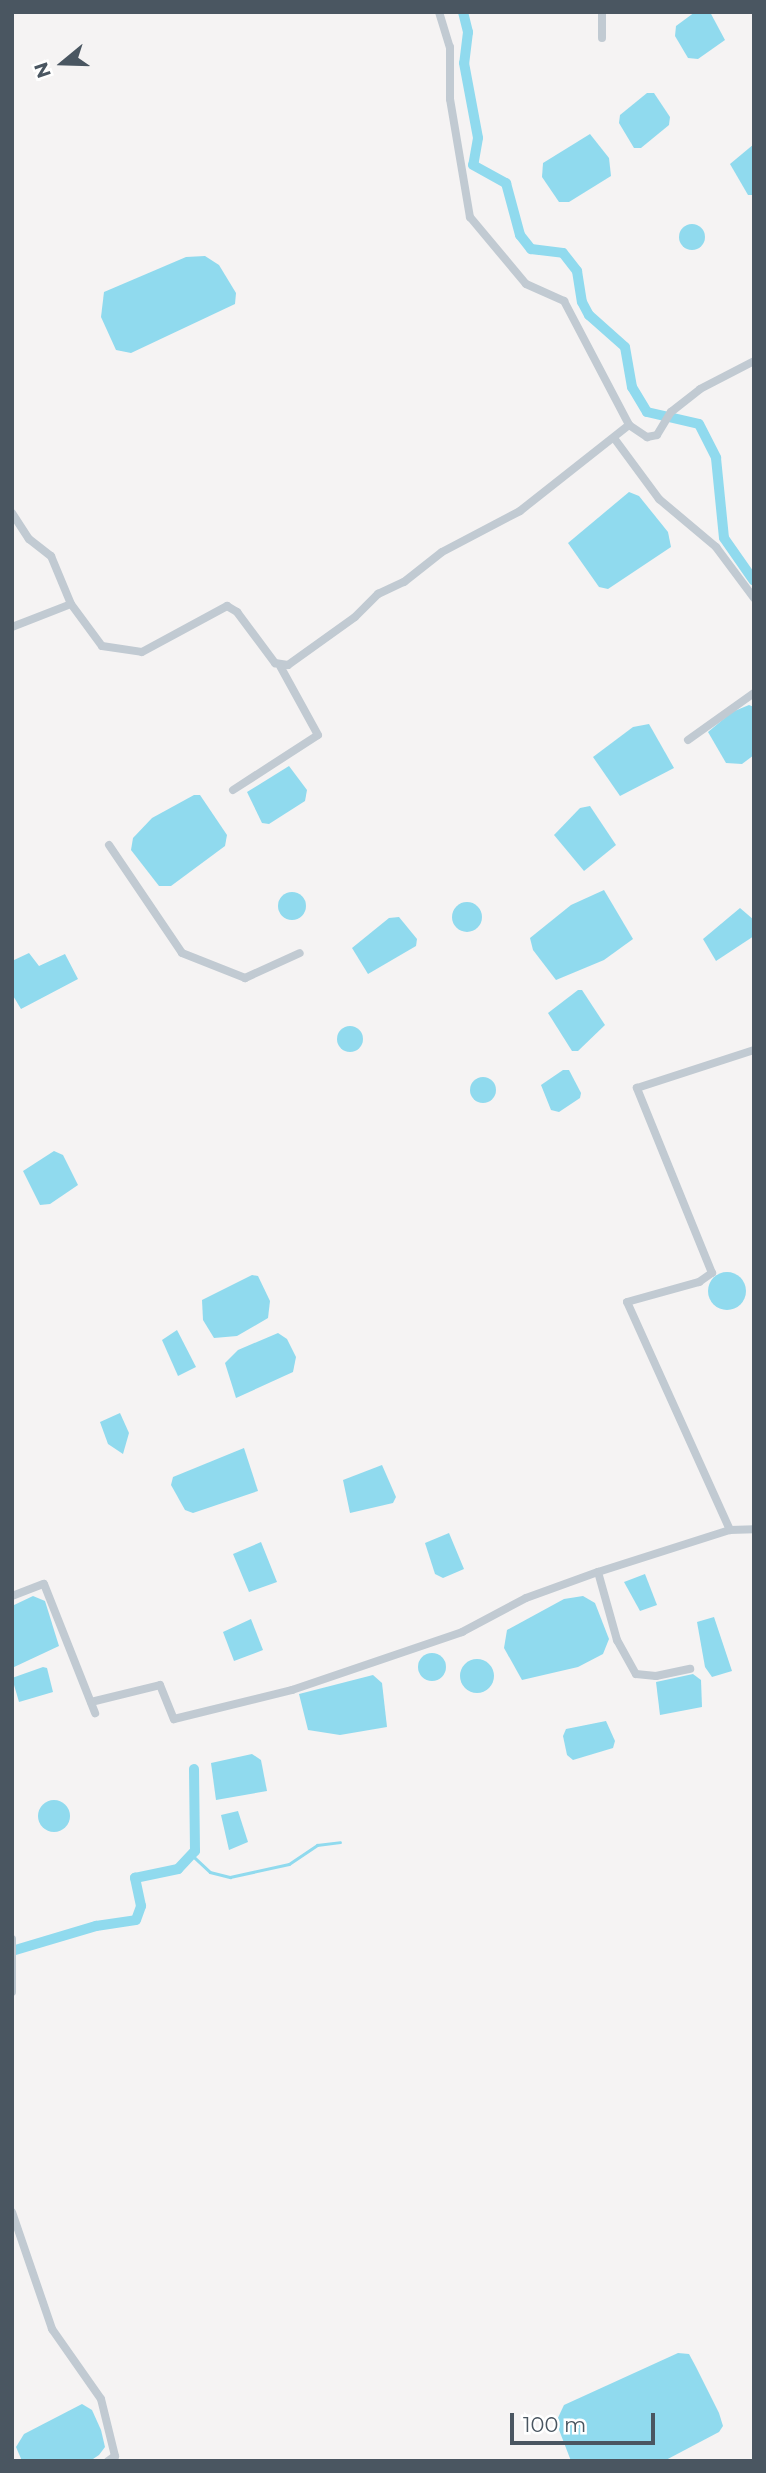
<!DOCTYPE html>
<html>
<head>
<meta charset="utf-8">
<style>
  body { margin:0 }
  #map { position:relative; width:766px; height:2473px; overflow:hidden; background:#f5f3f3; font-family:Montserrat,sans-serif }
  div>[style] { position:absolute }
  .water>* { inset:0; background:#90daee }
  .round { border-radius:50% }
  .stream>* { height:2.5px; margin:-1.25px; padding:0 1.25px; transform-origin:1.25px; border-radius:1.25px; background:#90daee }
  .canal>* { height:10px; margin:-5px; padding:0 5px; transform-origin:5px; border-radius:5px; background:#90daee }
  .street>* { height:8px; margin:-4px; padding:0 4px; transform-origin:4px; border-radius:4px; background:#c1cad2 }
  span { translate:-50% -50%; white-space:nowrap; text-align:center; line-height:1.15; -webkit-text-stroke:6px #fff; paint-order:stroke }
  .frame { position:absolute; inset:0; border:14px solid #4a5661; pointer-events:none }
  .north { position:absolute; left:28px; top:28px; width:70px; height:70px; -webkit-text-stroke:5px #fff; paint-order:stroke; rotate:251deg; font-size:19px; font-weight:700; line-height:28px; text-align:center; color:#4a5661 }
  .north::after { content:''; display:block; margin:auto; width:24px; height:32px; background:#4a5661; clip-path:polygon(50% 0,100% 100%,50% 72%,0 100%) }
  .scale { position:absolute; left:510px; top:2413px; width:145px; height:32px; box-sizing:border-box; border:4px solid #4a5661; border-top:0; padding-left:9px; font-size:21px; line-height:24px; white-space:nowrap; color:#4a5661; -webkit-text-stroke:5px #fff; paint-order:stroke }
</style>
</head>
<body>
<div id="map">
  <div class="water">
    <i style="clip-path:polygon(695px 12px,710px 12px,725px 40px,698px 59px,688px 58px,675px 36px,676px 26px)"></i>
    <i style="clip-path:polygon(647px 93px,654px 93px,670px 117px,669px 125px,641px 148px,634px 148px,619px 123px,620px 115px)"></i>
    <i style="clip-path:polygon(590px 134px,609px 158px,611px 176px,569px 202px,559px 202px,542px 177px,543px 163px)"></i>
    <i style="clip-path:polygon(754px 144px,754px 195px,748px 195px,730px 164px)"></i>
    <i class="round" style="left:679px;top:224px;width:26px;height:26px"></i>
    <i style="clip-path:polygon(205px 256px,219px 265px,236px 293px,235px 304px,131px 353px,116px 350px,101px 317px,104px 292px,186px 257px)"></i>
    <i style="clip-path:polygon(629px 492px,639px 496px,668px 532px,671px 547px,608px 589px,599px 587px,568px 543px)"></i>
    <i style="clip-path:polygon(749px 705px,754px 707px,754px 755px,742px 764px,726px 763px,708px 732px,732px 712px)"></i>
    <i style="clip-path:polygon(649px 724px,674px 768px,620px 796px,593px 757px,633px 727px)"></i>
    <i style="clip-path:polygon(289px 766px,307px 790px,305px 801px,269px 824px,262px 823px,247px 792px)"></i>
    <i style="clip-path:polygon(194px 795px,200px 795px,227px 835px,225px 846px,171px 886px,159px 886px,131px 850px,133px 838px,152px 818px)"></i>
    <i style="clip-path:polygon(590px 806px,616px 845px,584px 871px,554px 835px,580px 808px)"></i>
    <i style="clip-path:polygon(604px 890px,633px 939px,604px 960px,556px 980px,533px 950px,530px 938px,571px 905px)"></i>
    <i class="round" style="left:278px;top:892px;width:28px;height:28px"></i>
    <i class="round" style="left:452px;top:902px;width:30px;height:30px"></i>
    <i style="clip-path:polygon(740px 908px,754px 920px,754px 936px,716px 961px,703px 939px)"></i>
    <i style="clip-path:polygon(399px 917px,417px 939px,416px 946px,368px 974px,352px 948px,389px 918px)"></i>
    <i style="clip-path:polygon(29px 953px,39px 966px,65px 954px,78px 979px,21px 1009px,12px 994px,12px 961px)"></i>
    <i style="clip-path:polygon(578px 990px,582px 990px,605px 1025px,578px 1051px,572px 1051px,548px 1013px)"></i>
    <i class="round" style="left:337px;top:1026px;width:26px;height:26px"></i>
    <i style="clip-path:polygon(563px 1070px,569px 1070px,581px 1093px,580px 1098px,559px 1112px,551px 1110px,541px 1085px)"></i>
    <i class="round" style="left:470px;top:1077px;width:26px;height:26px"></i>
    <i style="clip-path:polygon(54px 1151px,63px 1155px,78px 1185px,50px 1204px,40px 1205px,23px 1171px)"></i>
    <i class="round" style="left:708px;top:1272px;width:38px;height:38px"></i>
    <i style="clip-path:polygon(252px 1275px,258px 1276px,270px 1301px,268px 1318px,237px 1336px,214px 1338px,203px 1320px,202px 1300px)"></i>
    <i style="clip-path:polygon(177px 1330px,196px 1367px,178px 1376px,162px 1340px)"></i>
    <i style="clip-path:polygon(278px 1333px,287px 1339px,296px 1357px,293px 1372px,236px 1398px,225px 1363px,238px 1350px)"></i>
    <i style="clip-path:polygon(120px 1413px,129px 1433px,123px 1454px,108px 1444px,100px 1422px)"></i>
    <i style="clip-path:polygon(244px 1448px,258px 1491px,193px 1513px,185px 1510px,171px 1485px,173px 1477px)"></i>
    <i style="clip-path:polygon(382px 1465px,396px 1497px,393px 1503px,350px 1513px,343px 1480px)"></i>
    <i style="clip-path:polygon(449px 1533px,464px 1569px,443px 1578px,435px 1574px,425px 1543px)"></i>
    <i style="clip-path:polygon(261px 1542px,277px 1582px,249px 1592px,233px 1554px)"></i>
    <i style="clip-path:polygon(645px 1574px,657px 1605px,640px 1611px,624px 1582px)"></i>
    <i style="clip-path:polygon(33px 1596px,45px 1601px,59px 1646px,12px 1668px,12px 1606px)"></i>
    <i style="clip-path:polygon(583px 1596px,595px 1603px,609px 1639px,603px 1654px,578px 1667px,522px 1680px,504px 1648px,507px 1630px,564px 1599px)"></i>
    <i style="clip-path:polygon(714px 1617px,732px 1671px,712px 1677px,705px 1667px,697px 1622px)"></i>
    <i style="clip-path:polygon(251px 1619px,263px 1650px,234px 1661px,223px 1632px)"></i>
    <i class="round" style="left:418px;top:1653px;width:28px;height:28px"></i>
    <i class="round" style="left:460px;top:1659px;width:34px;height:34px"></i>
    <i style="clip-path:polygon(43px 1667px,47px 1668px,53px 1692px,19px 1702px,12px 1678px)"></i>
    <i style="clip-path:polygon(693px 1674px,701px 1680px,702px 1707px,660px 1715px,656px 1682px)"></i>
    <i style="clip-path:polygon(373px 1675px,382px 1683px,387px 1727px,340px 1735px,308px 1730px,299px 1694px)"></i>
    <i style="clip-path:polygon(606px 1721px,615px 1741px,613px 1748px,573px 1760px,567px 1755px,563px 1736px,566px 1729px)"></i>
    <i style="clip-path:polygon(252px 1754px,261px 1760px,267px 1791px,216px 1800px,211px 1763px)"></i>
    <i class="round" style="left:38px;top:1800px;width:32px;height:32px"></i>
    <i style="clip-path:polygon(238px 1811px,248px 1842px,229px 1850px,221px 1815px)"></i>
    <i style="clip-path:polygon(678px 2353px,689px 2354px,696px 2367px,719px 2413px,723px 2426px,719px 2432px,664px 2461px,571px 2461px,556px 2422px,564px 2405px)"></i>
    <i style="clip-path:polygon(82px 2404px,92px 2410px,101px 2430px,105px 2447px,99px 2455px,90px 2461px,22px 2461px,16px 2447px,24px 2434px)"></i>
  </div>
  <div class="stream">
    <i style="left:193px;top:1856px;width:23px;rotate:43deg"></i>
    <i style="left:210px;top:1872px;width:21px;rotate:14deg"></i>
    <i style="left:230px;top:1877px;width:60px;rotate:-12.4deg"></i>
    <i style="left:289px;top:1864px;width:34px;rotate:-34deg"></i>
    <i style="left:317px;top:1845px;width:23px;rotate:-7deg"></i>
  </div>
  <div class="canal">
    <i style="left:463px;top:12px;width:21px;rotate:76deg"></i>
    <i style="left:468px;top:32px;width:31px;rotate:97deg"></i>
    <i style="left:464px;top:63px;width:76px;rotate:79.4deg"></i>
    <i style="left:478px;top:138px;width:27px;rotate:100deg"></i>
    <i style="left:473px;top:165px;width:38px;rotate:29deg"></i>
    <i style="left:506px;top:183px;width:54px;rotate:74.9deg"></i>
    <i style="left:520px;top:235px;width:18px;rotate:52deg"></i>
    <i style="left:531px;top:249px;width:32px;rotate:7deg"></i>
    <i style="left:563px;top:253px;width:23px;rotate:52deg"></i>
    <i style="left:577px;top:271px;width:31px;rotate:81deg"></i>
    <i style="left:582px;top:302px;width:15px;rotate:62deg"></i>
    <i style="left:589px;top:315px;width:48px;rotate:41.6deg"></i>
    <i style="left:625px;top:347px;width:41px;rotate:80.1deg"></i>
    <i style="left:632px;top:387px;width:29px;rotate:59deg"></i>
    <i style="left:647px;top:412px;width:53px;rotate:13deg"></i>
    <i style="left:699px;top:424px;width:38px;rotate:63deg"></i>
    <i style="left:716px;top:458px;width:80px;rotate:84.3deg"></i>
    <i style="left:724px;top:538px;width:52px;rotate:55.1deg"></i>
    <i style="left:12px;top:1951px;width:88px;rotate:-16.6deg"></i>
    <i style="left:96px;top:1926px;width:40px;rotate:-8.5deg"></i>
    <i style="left:136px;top:1920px;width:15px;rotate:-70deg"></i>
    <i style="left:141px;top:1906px;width:29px;rotate:-102deg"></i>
    <i style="left:135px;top:1878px;width:44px;rotate:-11.8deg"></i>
    <i style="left:178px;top:1869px;width:25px;rotate:-47deg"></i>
    <i style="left:195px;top:1851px;width:82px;rotate:-90.7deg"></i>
  </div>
  <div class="street">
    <i style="left:439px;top:12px;width:37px;rotate:73deg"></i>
    <i style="left:450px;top:47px;width:52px;rotate:90deg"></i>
    <i style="left:450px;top:99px;width:120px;rotate:80.4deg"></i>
    <i style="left:470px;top:217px;width:87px;rotate:50.1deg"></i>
    <i style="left:526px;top:284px;width:42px;rotate:24.1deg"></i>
    <i style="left:564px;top:301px;width:140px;rotate:62.3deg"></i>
    <i style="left:629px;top:425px;width:22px;rotate:34deg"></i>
    <i style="left:647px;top:437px;width:10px;rotate:-11deg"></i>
    <i style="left:657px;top:435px;width:27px;rotate:-59deg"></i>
    <i style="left:671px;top:412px;width:37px;rotate:-38deg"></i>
    <i style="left:700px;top:389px;width:61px;rotate:-27.4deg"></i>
    <i style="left:602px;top:12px;width:26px;rotate:90deg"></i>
    <i style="left:614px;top:438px;width:76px;rotate:53.6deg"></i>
    <i style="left:659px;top:499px;width:75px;rotate:40.1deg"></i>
    <i style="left:716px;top:547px;width:64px;rotate:53.3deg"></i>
    <i style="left:12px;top:513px;width:31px;rotate:57deg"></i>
    <i style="left:29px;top:539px;width:28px;rotate:38deg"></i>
    <i style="left:51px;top:556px;width:52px;rotate:67.4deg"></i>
    <i style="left:12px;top:627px;width:63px;rotate:-21.3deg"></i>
    <i style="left:71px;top:604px;width:52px;rotate:53.6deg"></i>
    <i style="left:102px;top:646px;width:40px;rotate:8.5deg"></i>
    <i style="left:142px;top:652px;width:97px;rotate:-28.4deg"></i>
    <i style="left:227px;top:606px;width:12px;rotate:31deg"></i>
    <i style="left:237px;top:612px;width:64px;rotate:53.3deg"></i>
    <i style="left:275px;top:663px;width:13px;rotate:9deg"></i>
    <i style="left:288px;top:665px;width:82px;rotate:-35.6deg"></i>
    <i style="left:355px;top:617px;width:33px;rotate:-45deg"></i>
    <i style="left:378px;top:594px;width:29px;rotate:-25deg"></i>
    <i style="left:404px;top:582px;width:48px;rotate:-38.3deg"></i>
    <i style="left:442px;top:552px;width:88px;rotate:-27.7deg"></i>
    <i style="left:520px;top:511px;width:139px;rotate:-38.3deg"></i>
    <i style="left:688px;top:740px;width:81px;rotate:-35.5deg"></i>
    <i style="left:233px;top:790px;width:101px;rotate:-32.9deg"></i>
    <i style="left:318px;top:735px;width:79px;rotate:-118.8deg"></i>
    <i style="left:109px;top:845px;width:130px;rotate:55.9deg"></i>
    <i style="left:182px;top:953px;width:68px;rotate:21.6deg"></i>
    <i style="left:245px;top:978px;width:60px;rotate:-24.4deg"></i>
    <i style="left:730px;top:1530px;width:250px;rotate:-114.3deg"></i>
    <i style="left:627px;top:1302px;width:75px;rotate:-15.5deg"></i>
    <i style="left:699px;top:1282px;width:16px;rotate:-35deg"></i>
    <i style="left:712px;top:1273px;width:200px;rotate:-112.1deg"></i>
    <i style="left:637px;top:1088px;width:123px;rotate:-18deg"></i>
    <i style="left:598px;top:1572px;width:71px;rotate:74.4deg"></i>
    <i style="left:617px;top:1640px;width:39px;rotate:61deg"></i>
    <i style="left:636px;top:1674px;width:20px;rotate:6deg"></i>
    <i style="left:656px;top:1676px;width:35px;rotate:-12deg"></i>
    <i style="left:12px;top:1596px;width:34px;rotate:-21deg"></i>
    <i style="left:44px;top:1584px;width:139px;rotate:68.4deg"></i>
    <i style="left:91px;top:1702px;width:71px;rotate:-13.8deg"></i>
    <i style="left:160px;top:1685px;width:37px;rotate:68deg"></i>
    <i style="left:174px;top:1719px;width:122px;rotate:-13.8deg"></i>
    <i style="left:292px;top:1690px;width:180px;rotate:-18.8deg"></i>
    <i style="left:462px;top:1632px;width:72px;rotate:-28deg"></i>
    <i style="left:526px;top:1598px;width:77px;rotate:-19.9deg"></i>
    <i style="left:598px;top:1572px;width:139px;rotate:-17.7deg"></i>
    <i style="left:730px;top:1530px;width:24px;rotate:-2deg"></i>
    <i style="left:12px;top:1939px;width:53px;rotate:90deg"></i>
    <i style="left:12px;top:2212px;width:124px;rotate:71.1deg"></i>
    <i style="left:52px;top:2329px;width:85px;rotate:55deg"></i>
    <i style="left:101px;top:2399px;width:59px;rotate:76.2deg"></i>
    <i style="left:115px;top:2456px;width:9px;rotate:144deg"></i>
  </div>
  <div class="frame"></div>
  <div class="north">N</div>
  <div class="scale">100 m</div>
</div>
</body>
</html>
